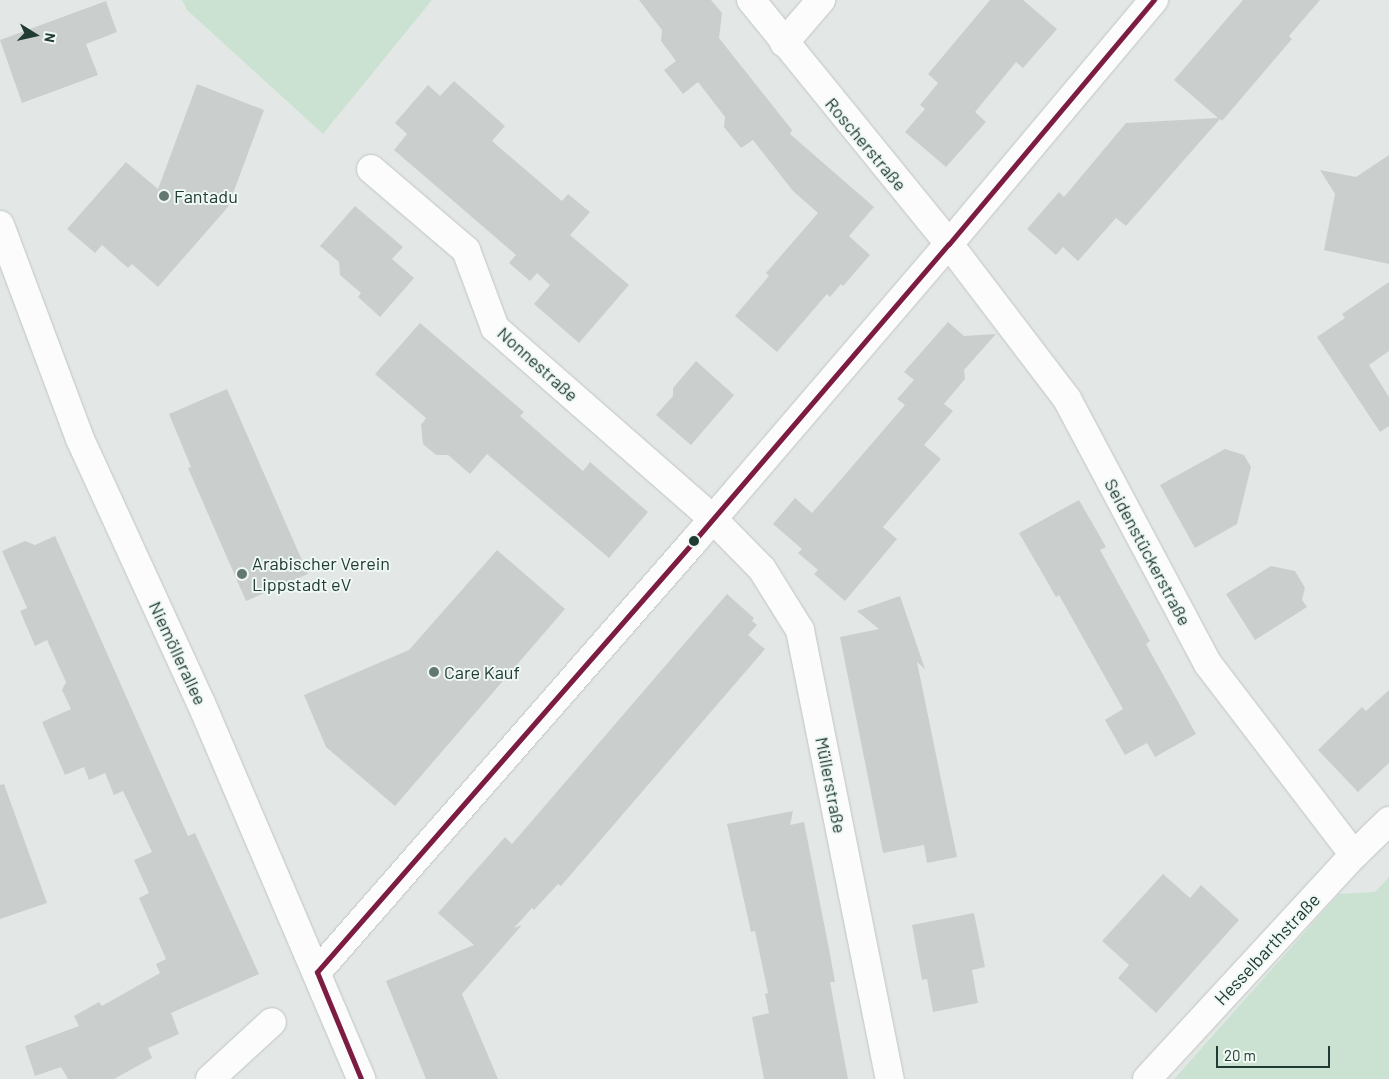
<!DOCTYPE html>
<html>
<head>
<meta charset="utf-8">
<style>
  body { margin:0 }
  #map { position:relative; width:1389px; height:1079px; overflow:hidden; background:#e3e8e6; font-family:Barlow,sans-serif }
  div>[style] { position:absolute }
  .green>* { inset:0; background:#cbe2d2 }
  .building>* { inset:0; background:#cacfcd }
  .roads { filter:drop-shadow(0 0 1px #c0c5c3) drop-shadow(0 0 1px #c0c5c3) }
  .minor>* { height:28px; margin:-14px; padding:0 14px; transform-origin:14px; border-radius:14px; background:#fbfcfb }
  .bus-1>* { height:5px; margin:-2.5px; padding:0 2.5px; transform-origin:2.5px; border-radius:2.5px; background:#7d1c42 }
  .dots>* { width:14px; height:14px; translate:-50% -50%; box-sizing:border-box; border:2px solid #f0f8f4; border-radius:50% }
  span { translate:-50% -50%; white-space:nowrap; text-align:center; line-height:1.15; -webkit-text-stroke:4px #f0f8f4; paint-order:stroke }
  .street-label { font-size:18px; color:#203b34 }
  .poi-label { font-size:18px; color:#203b34 }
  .left { translate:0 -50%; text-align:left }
  .north { position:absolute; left:10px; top:10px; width:50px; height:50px; -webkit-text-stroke:4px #f0f8f4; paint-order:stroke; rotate:100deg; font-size:14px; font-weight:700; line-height:20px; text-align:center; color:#203b34 }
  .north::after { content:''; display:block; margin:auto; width:18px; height:22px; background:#203b34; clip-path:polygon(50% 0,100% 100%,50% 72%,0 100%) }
  .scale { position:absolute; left:1216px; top:1046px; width:114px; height:22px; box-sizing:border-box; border:2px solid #203b34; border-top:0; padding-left:6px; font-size:15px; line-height:18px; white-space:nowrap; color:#203b34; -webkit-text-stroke:4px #f0f8f4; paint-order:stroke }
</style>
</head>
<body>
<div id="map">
  <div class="green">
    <i style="clip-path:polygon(182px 0,432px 0,323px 134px,187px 10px)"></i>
    <i style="clip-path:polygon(1389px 877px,1389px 1079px,1174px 1079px,1339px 894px,1375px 892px)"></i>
  </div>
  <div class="building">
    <i style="clip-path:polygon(639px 0,711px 0,722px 13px,719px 38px,792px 130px,790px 134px,874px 207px,849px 236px,870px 255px,843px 286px,841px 284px,830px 297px,827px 294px,777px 352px,735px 316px,769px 276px,766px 273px,818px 213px,793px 191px,753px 140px,741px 148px,724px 127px,725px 117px,698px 82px,683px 94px,664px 70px,676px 61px,661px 41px,662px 30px)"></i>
    <i style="clip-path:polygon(990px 0,1023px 0,1057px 29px,1023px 68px,1016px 62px,975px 112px,986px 122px,946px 167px,905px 132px,925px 109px,920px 105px,938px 83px,928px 74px)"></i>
    <i style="clip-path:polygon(1243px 0,1320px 0,1289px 36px,1292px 39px,1222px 121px,1220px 119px,1126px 226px,1116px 218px,1078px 261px,1063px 247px,1056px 255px,1027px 229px,1059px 192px,1064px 197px,1126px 123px,1218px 118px,1174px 80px)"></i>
    <i style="clip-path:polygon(106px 1px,117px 32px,86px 44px,98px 75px,22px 103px,0 40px)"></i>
    <i style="clip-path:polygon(454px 81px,505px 126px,492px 141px,562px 201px,568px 194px,590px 212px,570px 235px,629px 285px,579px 343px,534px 304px,550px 285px,537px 273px,530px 281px,509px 263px,516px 255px,394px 150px,407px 134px,395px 123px,428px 85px,440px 96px)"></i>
    <i style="clip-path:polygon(197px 84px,264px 110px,228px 207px,158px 287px,132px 264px,128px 268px,102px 245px,95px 253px,67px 229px,126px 162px,158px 189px)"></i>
    <i style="clip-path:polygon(1389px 155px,1389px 264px,1324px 250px,1335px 194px,1320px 170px,1356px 177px)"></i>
    <i style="clip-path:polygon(355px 206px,403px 247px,392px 259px,414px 278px,380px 317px,358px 297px,361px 293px,340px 275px,339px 262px,320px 246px)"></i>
    <i style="clip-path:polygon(1389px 282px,1389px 351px,1369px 365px,1389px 397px,1389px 426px,1380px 432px,1317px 337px,1345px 318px,1342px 314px)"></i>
    <i style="clip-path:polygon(948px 322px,964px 336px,996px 334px,964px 370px,965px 379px,944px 404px,953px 411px,924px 445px,941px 459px,883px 527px,897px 539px,845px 601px,814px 574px,818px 570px,798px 553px,802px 549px,773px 524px,795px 498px,812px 513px,905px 405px,897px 399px,914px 380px,904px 372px)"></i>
    <i style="clip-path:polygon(420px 323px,524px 412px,520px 416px,583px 471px,590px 462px,648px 512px,609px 558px,487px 454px,470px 474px,448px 455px,436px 455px,423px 444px,421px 425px,426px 418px,375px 374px)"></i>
    <i style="clip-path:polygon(696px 361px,734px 395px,691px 445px,656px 415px,673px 396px,673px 388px)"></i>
    <i style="clip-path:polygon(227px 389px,308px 574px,246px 601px,188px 468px,191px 467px,169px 414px)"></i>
    <i style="clip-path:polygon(1225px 449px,1244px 455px,1251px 467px,1237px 524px,1195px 548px,1160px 485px)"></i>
    <i style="clip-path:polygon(1079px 500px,1106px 547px,1100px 550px,1150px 641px,1146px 644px,1196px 734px,1155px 757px,1147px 743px,1125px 755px,1105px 720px,1123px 709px,1059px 595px,1056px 597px,1019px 533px)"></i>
    <i style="clip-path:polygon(55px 536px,188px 836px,195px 833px,259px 974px,171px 1013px,179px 1034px,148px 1048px,152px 1058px,114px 1079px,68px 1079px,61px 1067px,35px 1076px,25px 1046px,79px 1026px,74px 1016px,99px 1002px,102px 1006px,160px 973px,156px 964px,166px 959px,139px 898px,149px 893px,134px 860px,152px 852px,123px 791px,114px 795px,105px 773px,89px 780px,84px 767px,65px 775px,42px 722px,71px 709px,62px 690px,66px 682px,47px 640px,35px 646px,20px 611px,27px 608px,2px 551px,25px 541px,35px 545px)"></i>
    <i style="clip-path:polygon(497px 550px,565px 609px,395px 806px,326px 747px,304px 695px,409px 650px)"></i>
    <i style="clip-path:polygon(1271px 566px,1295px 571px,1305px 588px,1302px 600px,1307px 607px,1255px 640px,1226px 594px)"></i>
    <i style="clip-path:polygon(727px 594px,754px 618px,752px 621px,757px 625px,748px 635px,765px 649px,561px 886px,558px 884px,534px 910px,532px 908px,514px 928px,522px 925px,462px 994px,498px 1079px,426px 1079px,386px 981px,474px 945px,438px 913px,505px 837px,512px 844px)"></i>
    <i style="clip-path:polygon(900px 596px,925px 669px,917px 662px,957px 857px,927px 863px,924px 845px,883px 853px,840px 637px,879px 629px,857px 611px)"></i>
    <i style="clip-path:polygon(1389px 690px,1389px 763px,1358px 792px,1318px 750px,1362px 707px,1366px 711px)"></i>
    <i style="clip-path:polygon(4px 784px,47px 903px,0 919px,0 785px)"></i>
    <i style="clip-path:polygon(793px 811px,790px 825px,804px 822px,829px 949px,835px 982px,830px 982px,848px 1079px,764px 1079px,752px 1017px,769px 1013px,765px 994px,768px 993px,755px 931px,751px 932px,727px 824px)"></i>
    <i style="clip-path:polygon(1163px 874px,1190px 898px,1201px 885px,1239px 920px,1156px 1013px,1118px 978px,1129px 965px,1102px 941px)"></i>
    <i style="clip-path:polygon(974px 913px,985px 967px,972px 970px,978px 1003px,933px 1012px,927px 979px,922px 980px,912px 925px)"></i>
  </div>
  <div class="roads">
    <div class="minor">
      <i style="left:751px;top:0;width:314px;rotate:50.9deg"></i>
      <i style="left:949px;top:244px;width:195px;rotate:52.7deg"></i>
      <i style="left:1067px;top:399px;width:300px;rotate:62deg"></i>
      <i style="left:1208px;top:664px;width:240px;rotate:52.6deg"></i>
      <i style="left:784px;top:43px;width:57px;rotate:-49.3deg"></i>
      <i style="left:371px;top:169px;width:125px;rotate:40.5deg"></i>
      <i style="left:466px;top:250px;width:83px;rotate:69.6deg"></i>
      <i style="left:495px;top:328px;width:290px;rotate:41.2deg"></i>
      <i style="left:713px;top:519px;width:70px;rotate:45.6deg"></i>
      <i style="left:762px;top:569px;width:72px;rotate:58.1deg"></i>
      <i style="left:800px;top:630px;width:458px;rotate:78.7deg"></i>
      <i style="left:0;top:225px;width:228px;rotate:69.5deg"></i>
      <i style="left:80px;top:439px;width:290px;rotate:65.4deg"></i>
      <i style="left:201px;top:703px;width:409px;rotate:66.9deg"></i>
      <i style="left:317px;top:972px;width:573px;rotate:-48.82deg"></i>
      <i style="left:694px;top:541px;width:391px;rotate:-49.4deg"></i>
      <i style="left:949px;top:244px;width:319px;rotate:-50deg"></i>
      <i style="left:210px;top:1079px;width:84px;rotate:-42.6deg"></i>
      <i style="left:1147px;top:1079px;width:305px;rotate:-47.3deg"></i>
      <i style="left:1354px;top:855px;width:49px;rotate:-44.2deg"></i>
    </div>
  </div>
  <div class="bus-1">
    <i style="left:317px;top:972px;width:573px;rotate:-48.82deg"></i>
    <i style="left:694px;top:541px;width:391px;rotate:-49.4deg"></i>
    <i style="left:949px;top:244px;width:319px;rotate:-50deg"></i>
    <i style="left:317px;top:972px;width:116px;rotate:67.6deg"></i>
  </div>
  <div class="dots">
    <i style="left:164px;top:196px;background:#647872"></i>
    <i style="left:694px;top:541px;background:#203b34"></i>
    <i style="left:242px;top:574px;background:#647872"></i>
    <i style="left:434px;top:672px;background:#647872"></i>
  </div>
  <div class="street-label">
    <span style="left:866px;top:144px;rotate:50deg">Roscherstraße</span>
    <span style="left:538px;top:364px;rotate:42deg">Nonnestraße</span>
    <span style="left:1148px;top:552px;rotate:62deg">Seidenstückerstraße</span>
    <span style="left:178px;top:653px;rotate:65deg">Niemöllerallee</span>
    <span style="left:831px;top:785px;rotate:79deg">Müllerstraße</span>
    <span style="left:1267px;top:949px;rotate:-47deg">Hesselbarthstraße</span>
  </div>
  <div class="poi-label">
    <span class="left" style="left:174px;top:196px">Fantadu</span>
    <span class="left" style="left:252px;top:574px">Arabischer Verein<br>Lippstadt eV</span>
    <span class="left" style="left:444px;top:672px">Care Kauf</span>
  </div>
  <div class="north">N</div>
  <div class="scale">20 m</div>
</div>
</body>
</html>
